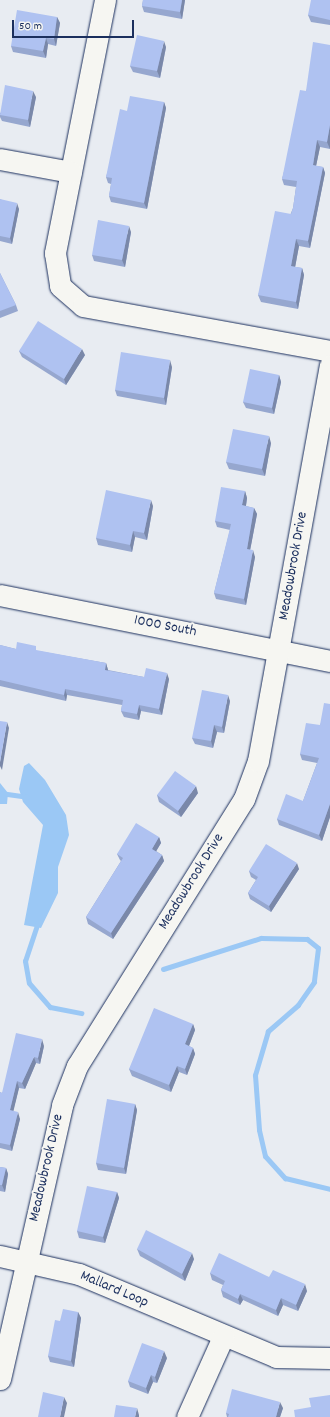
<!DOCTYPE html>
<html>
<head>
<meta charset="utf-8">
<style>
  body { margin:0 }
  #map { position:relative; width:330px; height:1417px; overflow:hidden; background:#e8ecf2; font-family:Dekko,sans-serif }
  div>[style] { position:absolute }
  .water>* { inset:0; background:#9bc8f5 }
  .stream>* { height:5px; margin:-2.5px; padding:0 2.5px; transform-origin:2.5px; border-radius:2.5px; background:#9bc8f5 }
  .roads { filter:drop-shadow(0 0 1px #1b2f5e) drop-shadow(0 0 1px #1b2f5e) }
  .minor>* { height:21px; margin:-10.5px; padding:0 10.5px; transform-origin:10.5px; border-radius:10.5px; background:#f6f6f2 }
  .wall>* { inset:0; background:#96a7cf }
  .shaded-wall>* { inset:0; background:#7a88a9 }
  .building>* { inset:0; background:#afc2f1 }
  span { translate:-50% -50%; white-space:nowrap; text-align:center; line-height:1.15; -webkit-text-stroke:4px #f6f6f2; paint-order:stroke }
  .street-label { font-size:15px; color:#1b2f5e }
  .scale { position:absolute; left:12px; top:20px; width:122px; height:18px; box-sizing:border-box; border:2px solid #1b2f5e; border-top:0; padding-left:5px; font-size:12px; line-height:14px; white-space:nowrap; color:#1b2f5e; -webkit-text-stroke:3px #f6f6f2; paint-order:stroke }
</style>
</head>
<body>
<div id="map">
  <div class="water">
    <i style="clip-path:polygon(29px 763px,45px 780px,66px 815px,69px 835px,58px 867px,58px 893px,41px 928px,24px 925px,43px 825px,23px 802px,19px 789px,24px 766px)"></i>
    <i style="clip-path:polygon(0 783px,8px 793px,7px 804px,0 804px)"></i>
  </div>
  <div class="stream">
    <i style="left:0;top:793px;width:27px;rotate:8deg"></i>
    <i style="left:38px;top:922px;width:41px;rotate:108.4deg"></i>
    <i style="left:25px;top:961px;width:22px;rotate:80deg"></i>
    <i style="left:29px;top:983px;width:32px;rotate:49deg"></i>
    <i style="left:50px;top:1007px;width:32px;rotate:11deg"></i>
    <i style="left:163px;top:969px;width:103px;rotate:-17.6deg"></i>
    <i style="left:261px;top:938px;width:46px;rotate:1.2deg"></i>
    <i style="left:307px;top:939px;width:14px;rotate:39deg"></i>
    <i style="left:318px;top:948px;width:34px;rotate:97deg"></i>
    <i style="left:314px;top:982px;width:28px;rotate:125deg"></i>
    <i style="left:298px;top:1005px;width:40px;rotate:139deg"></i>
    <i style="left:268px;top:1031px;width:46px;rotate:106.5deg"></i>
    <i style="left:255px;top:1075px;width:55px;rotate:85.8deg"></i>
    <i style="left:259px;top:1130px;width:27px;rotate:77deg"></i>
    <i style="left:265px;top:1156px;width:30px;rotate:48deg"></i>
    <i style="left:285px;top:1178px;width:46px;rotate:13.7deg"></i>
  </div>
  <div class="roads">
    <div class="minor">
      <i style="left:105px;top:0;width:258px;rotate:101.2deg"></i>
      <i style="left:55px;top:253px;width:33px;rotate:81deg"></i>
      <i style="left:60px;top:286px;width:30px;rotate:41deg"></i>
      <i style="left:83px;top:306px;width:251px;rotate:10.3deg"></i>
      <i style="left:0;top:159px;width:72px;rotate:10.4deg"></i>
      <i style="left:0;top:595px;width:337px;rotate:11.3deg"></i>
      <i style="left:0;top:1256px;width:81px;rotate:12.8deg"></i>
      <i style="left:79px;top:1274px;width:214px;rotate:22.8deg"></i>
      <i style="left:276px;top:1357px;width:54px;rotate:1.1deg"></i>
      <i style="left:0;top:1379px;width:281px;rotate:-77.2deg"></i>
      <i style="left:62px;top:1105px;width:42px;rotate:-69deg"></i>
      <i style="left:77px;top:1066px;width:315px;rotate:-58deg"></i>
      <i style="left:244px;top:799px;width:40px;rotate:-69.8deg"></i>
      <i style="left:258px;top:761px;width:402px;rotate:-79.7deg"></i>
      <i style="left:187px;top:1417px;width:88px;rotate:-65.8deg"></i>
    </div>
  </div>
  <div class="wall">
    <i style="clip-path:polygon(143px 0,185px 0,182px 19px,144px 12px,142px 6px)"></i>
    <i style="clip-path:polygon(330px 0,330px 25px,311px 22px,308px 15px)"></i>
    <i style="clip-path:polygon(57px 17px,60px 23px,56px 46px,48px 44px,46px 58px,13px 52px,11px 46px)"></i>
    <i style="clip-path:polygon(330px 45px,330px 149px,320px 147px,316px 166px,323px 167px,325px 173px,310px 248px,299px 246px,295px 267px,302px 268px,304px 275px,298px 309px,261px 302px,258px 295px,293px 208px,296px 187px,284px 185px,282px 179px,306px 91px)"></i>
    <i style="clip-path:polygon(166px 47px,160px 78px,133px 72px,130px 66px)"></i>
    <i style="clip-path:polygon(36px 97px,30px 127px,2px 121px,0 117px,0 113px)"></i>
    <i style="clip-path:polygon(164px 102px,166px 108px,147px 209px,111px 202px,109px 196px,111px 184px,108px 183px,106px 177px,127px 111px)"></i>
    <i style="clip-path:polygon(0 199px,19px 209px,12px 244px,0 241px)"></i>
    <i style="clip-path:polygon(131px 232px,125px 267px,94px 261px,92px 255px)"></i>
    <i style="clip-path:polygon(0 273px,16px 305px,18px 311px,0 318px)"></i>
    <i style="clip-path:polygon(19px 351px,85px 355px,66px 385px,22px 357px)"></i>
    <i style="clip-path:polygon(172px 367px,166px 405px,117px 396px,115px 390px)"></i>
    <i style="clip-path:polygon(279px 375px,281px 382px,274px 414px,246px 408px,243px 402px)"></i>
    <i style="clip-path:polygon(271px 443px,265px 476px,229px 469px,226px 462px)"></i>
    <i style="clip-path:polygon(245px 491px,247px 498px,246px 506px,254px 508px,257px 514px,250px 550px,255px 557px,246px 605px,216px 599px,214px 593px,230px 530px,217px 527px,215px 521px)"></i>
    <i style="clip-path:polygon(153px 506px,147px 540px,135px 537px,132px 552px,98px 545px,96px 538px)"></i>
    <i style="clip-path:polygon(0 645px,16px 649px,38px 651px,106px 663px,108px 670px,144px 677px,169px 679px,162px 715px,141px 711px,139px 720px,124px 717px,121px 711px,122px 705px,67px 695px,66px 701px,0 686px)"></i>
    <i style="clip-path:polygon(230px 701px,224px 733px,217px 732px,213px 748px,195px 744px,192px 738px)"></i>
    <i style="clip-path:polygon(330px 704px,330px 817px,322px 841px,279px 825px,277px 819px,303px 801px,317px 763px,302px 760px,300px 754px,320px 725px)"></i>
    <i style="clip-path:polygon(198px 793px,181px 817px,159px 802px,157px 795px)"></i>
    <i style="clip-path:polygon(159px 837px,161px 843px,156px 851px,162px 855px,164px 861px,113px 939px,88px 924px,86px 917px,121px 861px,120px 860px,117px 854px)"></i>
    <i style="clip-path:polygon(299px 869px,271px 912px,250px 899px,248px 893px,256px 880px,251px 877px,249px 871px)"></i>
    <i style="clip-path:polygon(193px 1024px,195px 1030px,189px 1046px,193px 1048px,195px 1054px,187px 1075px,179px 1072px,171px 1092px,132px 1076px,129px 1069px)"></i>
    <i style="clip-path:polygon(44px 1046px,40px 1064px,36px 1063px,25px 1089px,19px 1088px,13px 1111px,20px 1119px,12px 1151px,0 1148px,0 1092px,2px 1093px)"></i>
    <i style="clip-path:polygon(135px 1104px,137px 1110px,126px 1174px,98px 1170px,96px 1163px)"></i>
    <i style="clip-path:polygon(0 1167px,6px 1168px,8px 1174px,5px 1192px,0 1191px)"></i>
    <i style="clip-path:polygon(117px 1192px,119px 1198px,105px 1243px,79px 1238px,77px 1231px)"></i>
    <i style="clip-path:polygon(137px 1249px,194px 1259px,185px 1281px,140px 1256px)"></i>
    <i style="clip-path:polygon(210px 1273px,269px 1277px,307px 1291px,298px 1311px,283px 1305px,278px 1316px,243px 1300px,240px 1305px,223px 1297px,221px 1290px,223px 1285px,212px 1280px)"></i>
    <i style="clip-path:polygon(78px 1312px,81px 1318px,74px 1367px,50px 1362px,48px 1356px)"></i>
    <i style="clip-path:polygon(167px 1358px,157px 1383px,153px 1382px,148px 1394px,130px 1387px,128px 1381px)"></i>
    <i style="clip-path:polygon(283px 1408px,280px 1417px,227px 1417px,226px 1413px)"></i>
  </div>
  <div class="shaded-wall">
    <i style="clip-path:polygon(182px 0,185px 0,182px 19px,180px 12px)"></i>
    <i style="clip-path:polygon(57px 17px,60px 23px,56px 46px,54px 39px)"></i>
    <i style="clip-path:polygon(46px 38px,48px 44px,46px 58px,43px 51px)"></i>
    <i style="clip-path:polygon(164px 41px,166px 47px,160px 78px,157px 71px)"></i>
    <i style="clip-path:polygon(33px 91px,36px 97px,30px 127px,28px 120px)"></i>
    <i style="clip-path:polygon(164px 102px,166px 108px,147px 209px,144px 203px)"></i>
    <i style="clip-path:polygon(330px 125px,330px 149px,327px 142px)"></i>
    <i style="clip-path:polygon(317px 140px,320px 147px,315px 171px,313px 165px)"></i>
    <i style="clip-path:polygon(323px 167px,325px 173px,310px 248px,308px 241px)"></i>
    <i style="clip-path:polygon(17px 203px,19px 209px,12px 244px,10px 238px)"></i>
    <i style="clip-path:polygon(129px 226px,131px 232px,125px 267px,122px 260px)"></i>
    <i style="clip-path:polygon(296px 239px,299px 246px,294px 273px,291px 266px)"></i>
    <i style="clip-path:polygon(302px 268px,304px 275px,298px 309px,296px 302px)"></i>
    <i style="clip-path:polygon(82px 349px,85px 355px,66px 385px,64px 379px)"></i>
    <i style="clip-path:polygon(170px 360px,172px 367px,166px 405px,164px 398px)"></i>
    <i style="clip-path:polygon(279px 375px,281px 382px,274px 414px,272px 408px)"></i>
    <i style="clip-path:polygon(269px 436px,271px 443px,265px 476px,262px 469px)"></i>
    <i style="clip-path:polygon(245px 491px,247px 498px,245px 512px,242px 505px)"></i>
    <i style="clip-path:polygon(151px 500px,153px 506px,147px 540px,144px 533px)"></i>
    <i style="clip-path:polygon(254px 508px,257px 514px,249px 556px,247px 549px)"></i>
    <i style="clip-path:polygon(133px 531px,135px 537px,132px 552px,130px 545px)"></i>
    <i style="clip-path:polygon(253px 550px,255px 557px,246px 605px,244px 599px)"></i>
    <i style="clip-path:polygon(106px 663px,108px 670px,107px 676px,105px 670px)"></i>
    <i style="clip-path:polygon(167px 673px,169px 679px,162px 715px,159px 709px)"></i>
    <i style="clip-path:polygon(65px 689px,67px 695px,66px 701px,64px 695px)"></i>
    <i style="clip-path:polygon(228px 695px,230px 701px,224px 733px,222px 727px)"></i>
    <i style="clip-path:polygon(139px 705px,141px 711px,139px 720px,137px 714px)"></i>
    <i style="clip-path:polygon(7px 722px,9px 728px,2px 770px,0 766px,0 762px)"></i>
    <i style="clip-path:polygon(214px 725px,217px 732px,213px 748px,211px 741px)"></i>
    <i style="clip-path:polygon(196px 786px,198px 793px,181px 817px,178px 811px)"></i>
    <i style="clip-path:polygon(330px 804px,330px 817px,322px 841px,319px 835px)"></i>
    <i style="clip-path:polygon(159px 837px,161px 843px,154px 855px,152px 849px)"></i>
    <i style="clip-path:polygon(162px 855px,164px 861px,113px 939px,111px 933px)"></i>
    <i style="clip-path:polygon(297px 863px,299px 869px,271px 912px,269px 906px)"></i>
    <i style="clip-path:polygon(193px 1024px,195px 1030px,187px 1051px,185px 1044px)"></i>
    <i style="clip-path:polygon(42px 1039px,44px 1046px,40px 1064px,38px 1058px)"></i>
    <i style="clip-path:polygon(193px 1048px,195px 1054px,187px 1075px,185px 1069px)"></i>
    <i style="clip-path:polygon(34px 1057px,36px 1063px,25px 1089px,22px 1083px)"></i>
    <i style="clip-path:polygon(177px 1066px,179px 1072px,171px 1092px,169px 1085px)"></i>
    <i style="clip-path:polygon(17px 1081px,19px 1088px,12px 1117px,10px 1110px)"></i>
    <i style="clip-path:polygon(135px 1104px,137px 1110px,126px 1174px,124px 1168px)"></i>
    <i style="clip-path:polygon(18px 1112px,20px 1119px,12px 1151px,10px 1145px)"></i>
    <i style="clip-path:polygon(6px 1168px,8px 1174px,5px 1192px,2px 1185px)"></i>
    <i style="clip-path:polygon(117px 1192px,119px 1198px,105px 1243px,103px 1237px)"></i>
    <i style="clip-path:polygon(192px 1253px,194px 1259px,185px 1281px,182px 1274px)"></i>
    <i style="clip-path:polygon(305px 1284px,307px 1291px,298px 1311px,296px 1305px)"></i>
    <i style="clip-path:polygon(240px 1294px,243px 1300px,240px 1305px,238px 1299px)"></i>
    <i style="clip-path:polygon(281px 1298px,283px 1305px,278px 1316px,276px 1310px)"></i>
    <i style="clip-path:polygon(78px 1312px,81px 1318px,74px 1367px,71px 1361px)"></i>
    <i style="clip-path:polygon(164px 1351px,167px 1358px,157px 1383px,155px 1377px)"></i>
    <i style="clip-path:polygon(151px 1375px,153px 1382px,148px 1394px,146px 1388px)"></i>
    <i style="clip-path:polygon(64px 1397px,67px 1403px,64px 1417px,60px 1417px)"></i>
    <i style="clip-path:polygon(280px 1402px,283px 1408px,280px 1417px,276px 1417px)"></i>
    <i style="clip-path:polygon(137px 1408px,139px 1415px,139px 1417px,135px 1417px)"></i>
  </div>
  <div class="building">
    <i style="clip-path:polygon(143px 0,182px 0,180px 12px,142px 6px)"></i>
    <i style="clip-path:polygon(311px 0,330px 0,330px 20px,308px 15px)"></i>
    <i style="clip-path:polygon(17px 10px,57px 17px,54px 39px,46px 38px,43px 51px,11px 46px)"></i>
    <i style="clip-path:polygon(137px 35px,164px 41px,157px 71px,130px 66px)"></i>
    <i style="clip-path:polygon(313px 42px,330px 45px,330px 125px,327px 142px,317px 140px,313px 165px,323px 167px,308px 241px,296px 239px,291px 266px,302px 268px,296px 302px,258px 295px,275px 211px,291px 214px,293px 208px,297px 181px,282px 179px,300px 90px,306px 91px)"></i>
    <i style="clip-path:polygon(5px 85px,33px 91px,28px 120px,0 115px)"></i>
    <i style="clip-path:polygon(130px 96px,164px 102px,144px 203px,109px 196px,112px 178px,106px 177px,120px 109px,127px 111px)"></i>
    <i style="clip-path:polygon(0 199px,17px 203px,10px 238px,0 236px)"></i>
    <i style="clip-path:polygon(98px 220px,129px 226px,122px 260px,92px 255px)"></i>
    <i style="clip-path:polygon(0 273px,16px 305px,0 311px)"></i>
    <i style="clip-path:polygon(38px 321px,82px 349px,64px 379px,19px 351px)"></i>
    <i style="clip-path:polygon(121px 352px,170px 360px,164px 398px,115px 390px)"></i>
    <i style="clip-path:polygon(250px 369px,279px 375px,272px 408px,243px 402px)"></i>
    <i style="clip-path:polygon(233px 429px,269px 436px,262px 469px,226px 462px)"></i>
    <i style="clip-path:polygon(221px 487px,245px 491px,242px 505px,254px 508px,247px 549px,253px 550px,244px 599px,214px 593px,231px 524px,215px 521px)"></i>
    <i style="clip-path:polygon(106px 490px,151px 500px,144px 533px,133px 531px,130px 545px,96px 538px)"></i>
    <i style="clip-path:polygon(17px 642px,36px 646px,36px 650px,106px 663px,105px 670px,144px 677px,146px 668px,167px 673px,159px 709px,139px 705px,137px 714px,121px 711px,123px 700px,65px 689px,64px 695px,0 680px,0 645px,16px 649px)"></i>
    <i style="clip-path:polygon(202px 690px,228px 695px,222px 727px,214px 725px,211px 741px,192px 738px)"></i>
    <i style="clip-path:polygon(324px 703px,330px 704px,330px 804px,319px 835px,277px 819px,286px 794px,303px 801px,319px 758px,300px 754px,306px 723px,320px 725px)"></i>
    <i style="clip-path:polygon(0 721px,7px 722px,0 762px)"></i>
    <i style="clip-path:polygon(175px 771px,196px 786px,178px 811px,157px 795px)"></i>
    <i style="clip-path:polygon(136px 823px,159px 837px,152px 849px,162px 855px,111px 933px,86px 917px,123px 858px,117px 854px)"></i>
    <i style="clip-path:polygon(266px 844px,297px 863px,269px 906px,248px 893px,258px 877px,249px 871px)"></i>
    <i style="clip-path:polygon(154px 1008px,193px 1024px,185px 1044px,193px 1048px,185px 1069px,177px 1066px,169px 1085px,129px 1069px)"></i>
    <i style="clip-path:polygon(16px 1033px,42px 1039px,38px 1058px,34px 1057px,22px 1083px,17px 1081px,10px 1110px,18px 1112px,10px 1145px,0 1143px,0 1092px,2px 1093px)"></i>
    <i style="clip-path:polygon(107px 1099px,135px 1104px,124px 1168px,96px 1163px)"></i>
    <i style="clip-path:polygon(0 1167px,6px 1168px,2px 1185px,0 1185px)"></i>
    <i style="clip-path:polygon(87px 1186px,117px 1192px,103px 1237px,77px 1231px)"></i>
    <i style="clip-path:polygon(146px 1230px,192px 1253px,182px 1274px,137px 1249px)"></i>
    <i style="clip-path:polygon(219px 1253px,269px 1277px,273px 1270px,305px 1284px,296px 1305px,281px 1298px,276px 1310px,240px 1294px,238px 1299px,221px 1290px,225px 1281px,210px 1273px)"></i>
    <i style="clip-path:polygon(63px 1309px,78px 1312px,71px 1361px,48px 1356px,55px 1320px,60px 1321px)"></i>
    <i style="clip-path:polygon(142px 1343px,164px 1351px,155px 1377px,151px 1375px,146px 1388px,128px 1381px)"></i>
    <i style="clip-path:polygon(232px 1389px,280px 1402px,276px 1417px,228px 1417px,229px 1414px,226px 1413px)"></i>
    <i style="clip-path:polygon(43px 1392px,64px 1397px,60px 1417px,38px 1417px)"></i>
    <i style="clip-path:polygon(330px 1395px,330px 1417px,295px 1417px,294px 1410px,311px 1407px,309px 1398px)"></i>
    <i style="clip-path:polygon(116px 1405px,137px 1408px,135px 1417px,114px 1417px)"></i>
  </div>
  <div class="street-label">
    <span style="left:294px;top:566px;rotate:-80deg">Meadowbrook Drive</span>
    <span style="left:165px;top:627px;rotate:11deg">1000 South</span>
    <span style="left:192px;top:882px;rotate:-58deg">Meadowbrook Drive</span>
    <span style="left:47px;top:1168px;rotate:-77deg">Meadowbrook Drive</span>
    <span style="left:114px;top:1290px;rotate:23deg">Mallard Loop</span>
  </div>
  <div class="scale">50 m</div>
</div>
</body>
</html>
